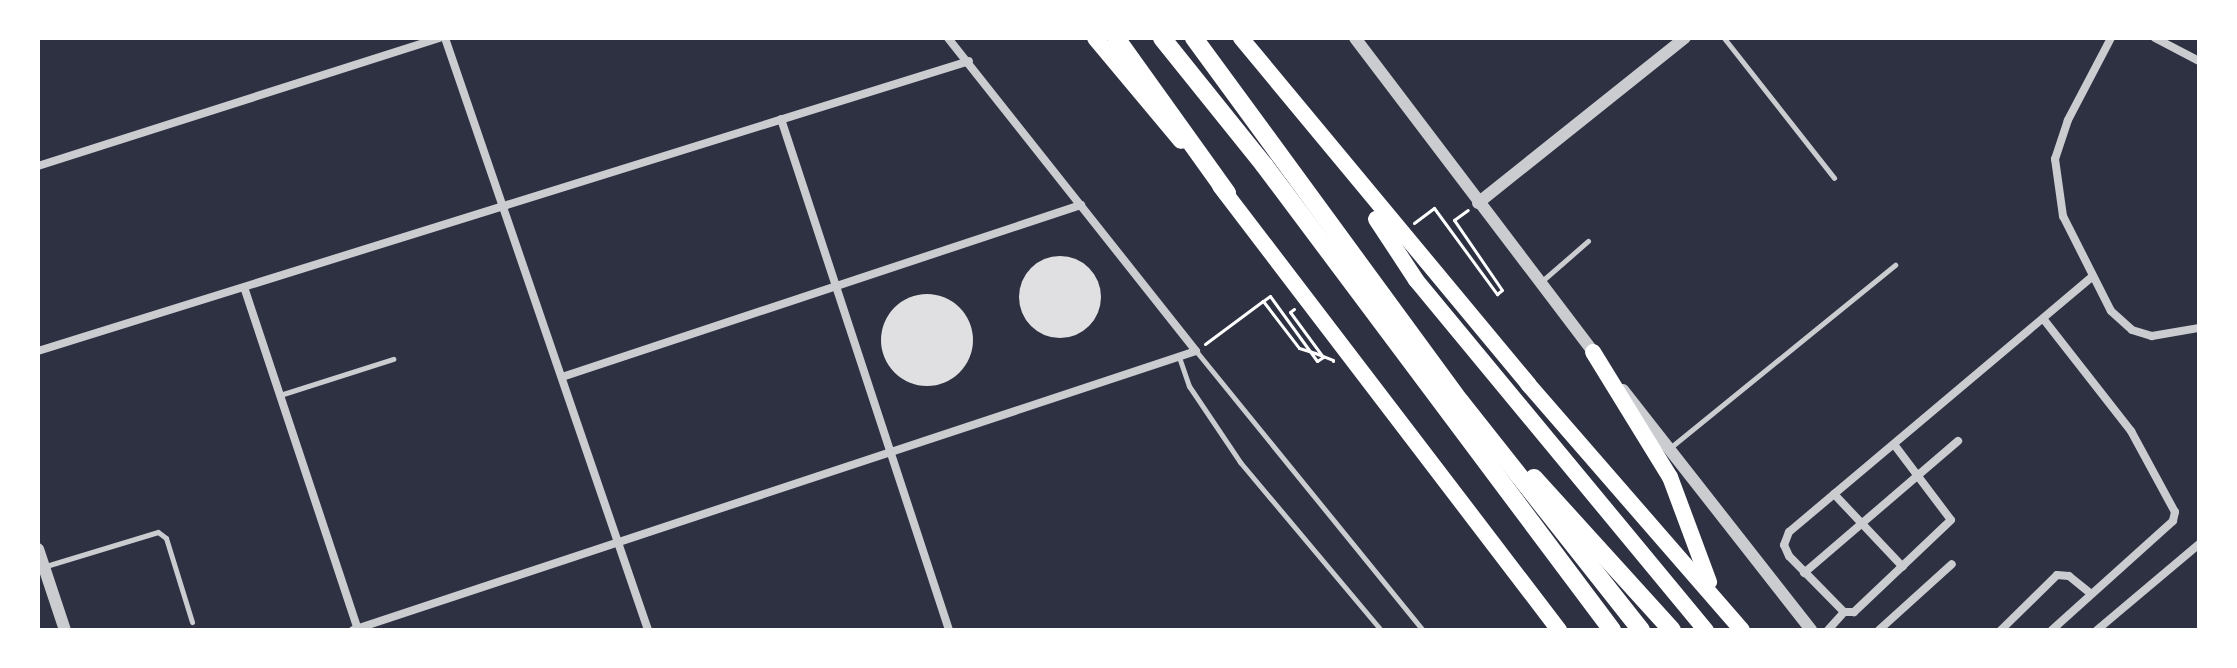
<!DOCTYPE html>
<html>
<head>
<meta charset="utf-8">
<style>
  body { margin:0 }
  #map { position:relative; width:2237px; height:668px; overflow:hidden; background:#2d3142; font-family:Roboto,sans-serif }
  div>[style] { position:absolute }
  .building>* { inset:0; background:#e0e0e3 }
  .round { border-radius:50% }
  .path>* { height:3px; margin:-1.5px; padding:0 1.5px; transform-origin:1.5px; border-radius:1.5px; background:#fff }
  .service>* { height:5px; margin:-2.5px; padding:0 2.5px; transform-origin:2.5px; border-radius:2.5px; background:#caccd0 }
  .minor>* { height:8px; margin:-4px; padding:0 4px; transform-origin:4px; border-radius:4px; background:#caccd0 }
  .tertiary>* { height:12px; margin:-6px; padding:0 6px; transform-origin:6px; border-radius:6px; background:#caccd0 }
  .trunk>* { height:16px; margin:-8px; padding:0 8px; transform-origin:8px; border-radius:8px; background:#fff }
  .motorway>* { height:18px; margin:-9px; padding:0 9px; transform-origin:9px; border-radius:9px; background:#fff }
  span { translate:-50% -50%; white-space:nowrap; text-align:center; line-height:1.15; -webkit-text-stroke:7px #fff; paint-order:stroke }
  .frame { position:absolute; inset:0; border:40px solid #fff; pointer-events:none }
</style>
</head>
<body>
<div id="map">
  <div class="building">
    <i class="round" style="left:1019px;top:256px;width:82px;height:82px"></i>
    <i class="round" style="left:881px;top:294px;width:92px;height:92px"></i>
  </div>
  <div class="path">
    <i style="left:1414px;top:223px;width:25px;rotate:-37deg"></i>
    <i style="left:1434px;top:208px;width:107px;rotate:53.8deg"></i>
    <i style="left:1497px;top:294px;width:6px;rotate:-39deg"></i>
    <i style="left:1502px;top:290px;width:85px;rotate:-124.4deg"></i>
    <i style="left:1454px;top:220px;width:17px;rotate:-36deg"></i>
    <i style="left:1294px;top:309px;width:5px;rotate:143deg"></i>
    <i style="left:1290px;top:312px;width:56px;rotate:53.7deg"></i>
    <i style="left:1323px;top:357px;width:7px;rotate:146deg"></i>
    <i style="left:1317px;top:361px;width:80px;rotate:-125.9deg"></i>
    <i style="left:1270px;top:296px;width:9px;rotate:144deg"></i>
    <i style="left:1263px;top:301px;width:59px;rotate:52.5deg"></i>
    <i style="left:1299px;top:348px;width:17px;rotate:17deg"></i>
    <i style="left:1315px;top:353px;width:19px;rotate:21deg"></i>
    <i style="left:1333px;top:360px;width:1px;rotate:90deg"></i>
    <i style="left:1205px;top:344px;width:72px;rotate:-36.6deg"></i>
  </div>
  <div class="service">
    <i style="left:1724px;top:38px;width:178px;rotate:51.8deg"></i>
    <i style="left:1542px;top:281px;width:61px;rotate:-41deg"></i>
    <i style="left:1196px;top:351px;width:360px;rotate:50.9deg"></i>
    <i style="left:1179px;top:357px;width:31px;rotate:71deg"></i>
    <i style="left:1189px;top:386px;width:92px;rotate:56.1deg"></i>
    <i style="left:1240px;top:462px;width:219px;rotate:50deg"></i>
    <i style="left:280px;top:395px;width:119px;rotate:-17.7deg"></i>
    <i style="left:1671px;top:447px;width:289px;rotate:-39.1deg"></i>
    <i style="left:46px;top:566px;width:117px;rotate:-16.9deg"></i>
    <i style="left:158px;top:532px;width:10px;rotate:37deg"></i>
    <i style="left:166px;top:538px;width:88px;rotate:72.8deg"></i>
  </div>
  <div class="minor">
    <i style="left:445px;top:38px;width:626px;rotate:71.07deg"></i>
    <i style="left:2111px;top:38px;width:93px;rotate:117.7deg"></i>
    <i style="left:2068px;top:120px;width:41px;rotate:108.4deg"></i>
    <i style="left:2055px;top:159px;width:58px;rotate:82deg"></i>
    <i style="left:2063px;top:216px;width:106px;rotate:63.2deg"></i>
    <i style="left:2111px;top:311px;width:28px;rotate:42deg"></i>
    <i style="left:2132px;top:330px;width:21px;rotate:17deg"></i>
    <i style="left:2152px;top:336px;width:48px;rotate:-9.7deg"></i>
    <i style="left:2155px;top:38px;width:50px;rotate:27.6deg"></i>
    <i style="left:781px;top:119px;width:538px;rotate:71.8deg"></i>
    <i style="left:38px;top:166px;width:422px;rotate:-17.7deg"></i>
    <i style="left:245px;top:290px;width:358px;rotate:71.6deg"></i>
    <i style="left:2045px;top:321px;width:140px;rotate:52deg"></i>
    <i style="left:2131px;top:431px;width:92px;rotate:61.5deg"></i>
    <i style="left:2175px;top:512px;width:9px;rotate:103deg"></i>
    <i style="left:2173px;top:521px;width:163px;rotate:138deg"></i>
    <i style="left:38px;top:351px;width:975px;rotate:-17.3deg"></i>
    <i style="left:562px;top:377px;width:547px;rotate:-18.34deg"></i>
    <i style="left:1896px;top:447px;width:91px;rotate:53deg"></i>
    <i style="left:1951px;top:520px;width:134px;rotate:136.5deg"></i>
    <i style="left:1854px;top:612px;width:10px;rotate:180deg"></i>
    <i style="left:1844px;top:612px;width:78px;rotate:-134.5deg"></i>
    <i style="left:1789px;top:556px;width:12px;rotate:-114deg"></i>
    <i style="left:1784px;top:545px;width:14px;rotate:-69deg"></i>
    <i style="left:1789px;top:532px;width:396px;rotate:-40.1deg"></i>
    <i style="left:1834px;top:494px;width:100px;rotate:46.6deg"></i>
    <i style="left:1804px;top:573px;width:203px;rotate:-40.6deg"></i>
    <i style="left:353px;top:630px;width:888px;rotate:-18.31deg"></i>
    <i style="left:1196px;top:351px;width:399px;rotate:-128.4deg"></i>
    <i style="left:1828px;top:630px;width:24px;rotate:-48deg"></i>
    <i style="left:1879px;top:630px;width:98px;rotate:-42.1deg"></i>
    <i style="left:2001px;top:630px;width:78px;rotate:-44.5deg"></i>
    <i style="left:2057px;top:575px;width:12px;rotate:5deg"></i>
    <i style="left:2069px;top:576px;width:28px;rotate:39deg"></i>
    <i style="left:2097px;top:630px;width:133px;rotate:-40.1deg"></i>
  </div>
  <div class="tertiary">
    <i style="left:1355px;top:38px;width:400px;rotate:52.8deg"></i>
    <i style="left:1478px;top:203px;width:265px;rotate:-38.6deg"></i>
    <i style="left:1623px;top:390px;width:305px;rotate:51.9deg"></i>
    <i style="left:38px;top:549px;width:85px;rotate:71.6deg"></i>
  </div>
  <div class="trunk">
    <i style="left:1095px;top:38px;width:134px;rotate:50.1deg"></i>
    <i style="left:1241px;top:38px;width:450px;rotate:50.3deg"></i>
    <i style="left:1528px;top:384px;width:326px;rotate:49deg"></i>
    <i style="left:1220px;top:186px;width:559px;rotate:52.64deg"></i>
    <i style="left:1376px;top:219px;width:73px;rotate:56.7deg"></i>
    <i style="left:1416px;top:280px;width:455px;rotate:50.4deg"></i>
    <i style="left:1593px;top:352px;width:147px;rotate:58.4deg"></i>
    <i style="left:1670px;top:477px;width:112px;rotate:69.6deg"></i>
  </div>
  <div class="motorway">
    <i style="left:1116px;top:38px;width:191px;rotate:54.4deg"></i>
    <i style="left:1162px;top:38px;width:163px;rotate:51.2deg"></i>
    <i style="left:1264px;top:165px;width:581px;rotate:53.19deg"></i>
    <i style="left:1194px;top:38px;width:450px;rotate:53.8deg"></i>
    <i style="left:1460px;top:401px;width:292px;rotate:51.7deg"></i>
    <i style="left:1534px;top:478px;width:205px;rotate:47.8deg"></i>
  </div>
  <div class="frame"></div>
</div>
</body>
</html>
